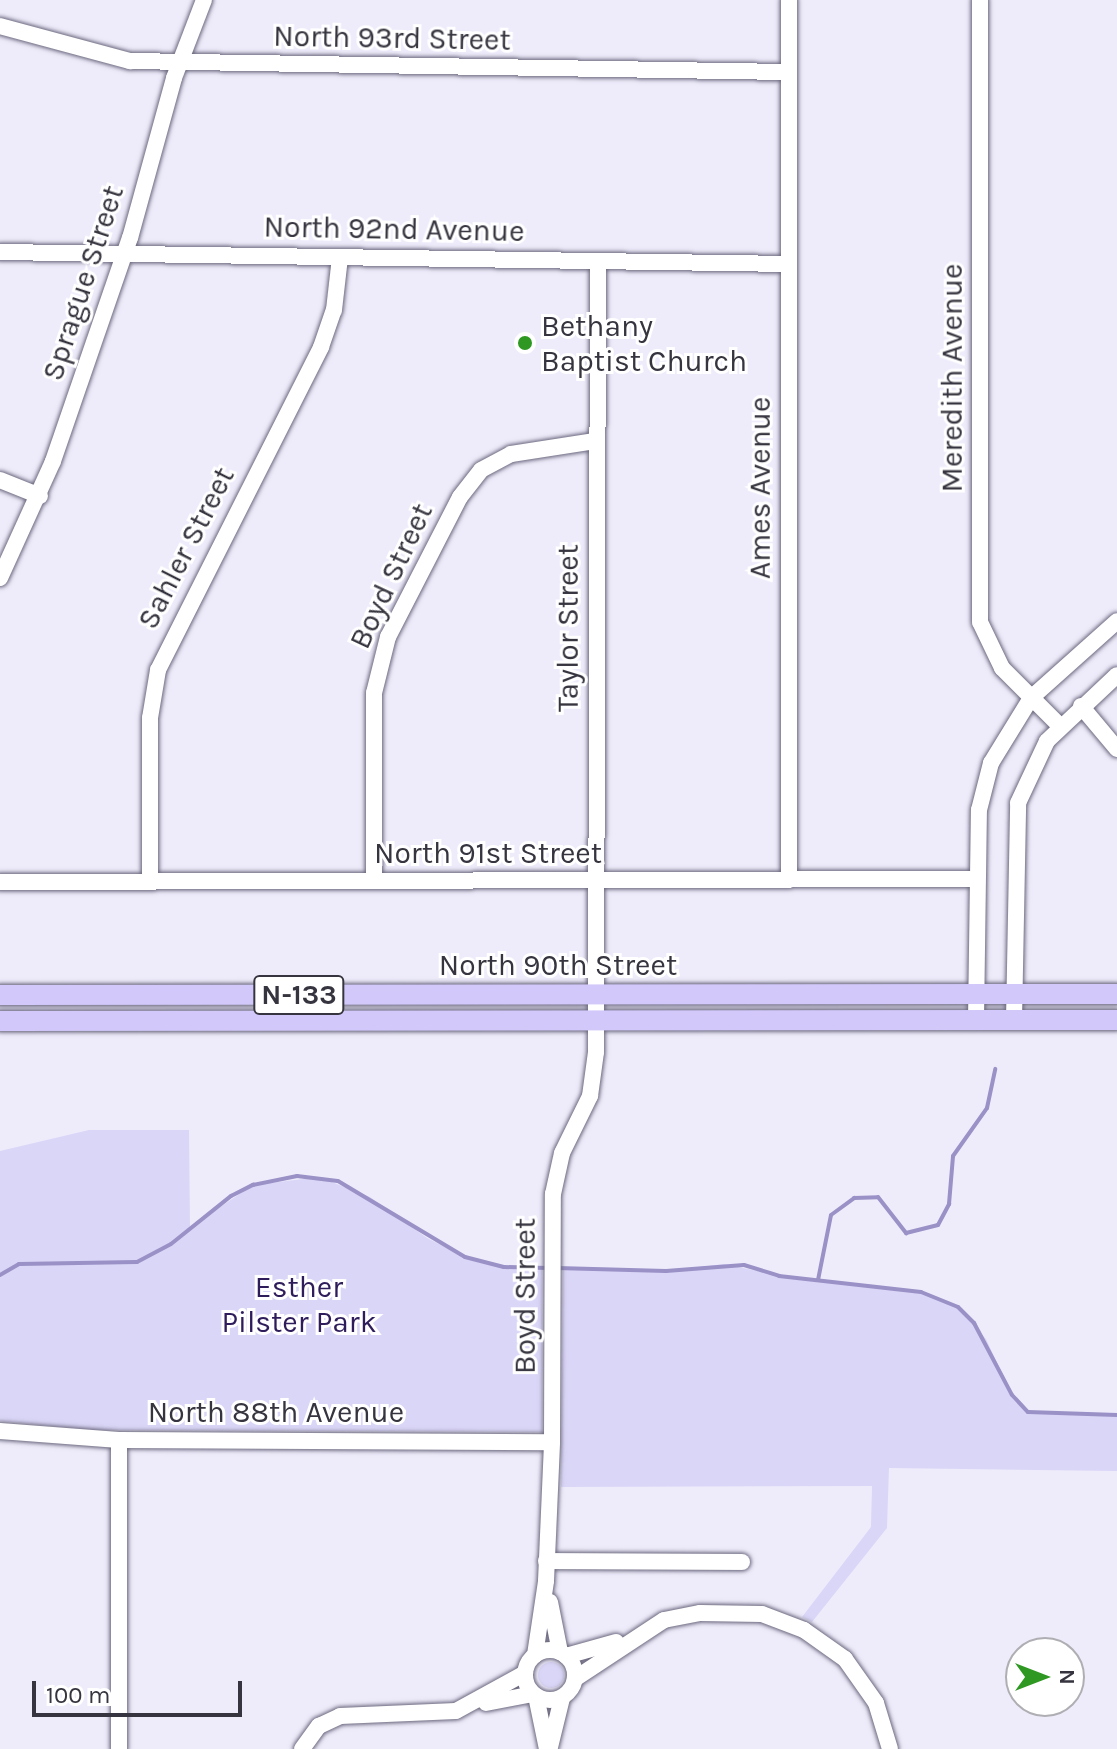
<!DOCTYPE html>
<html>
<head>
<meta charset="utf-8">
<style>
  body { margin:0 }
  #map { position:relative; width:1117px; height:1749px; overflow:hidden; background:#eeecfb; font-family:Karla,sans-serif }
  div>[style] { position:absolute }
  .green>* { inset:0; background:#dad6f7 }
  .round { border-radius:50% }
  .stream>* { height:4px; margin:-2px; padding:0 2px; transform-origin:2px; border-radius:2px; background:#9a91c6 }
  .roads { filter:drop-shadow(0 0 2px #6b687e) drop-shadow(0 0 2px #6b687e) }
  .minor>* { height:16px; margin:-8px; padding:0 8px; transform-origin:8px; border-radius:8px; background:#fff }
  .minor>.ring { margin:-8px; padding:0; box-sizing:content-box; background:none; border:16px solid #fff; border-radius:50% }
  .major>* { height:20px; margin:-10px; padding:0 10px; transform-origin:10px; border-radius:10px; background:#d2c9fa }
  .dots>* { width:22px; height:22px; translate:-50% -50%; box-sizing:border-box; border:4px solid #fff; border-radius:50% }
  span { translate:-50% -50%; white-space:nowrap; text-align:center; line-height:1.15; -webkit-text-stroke:6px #fff; paint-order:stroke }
  .shield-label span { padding:2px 6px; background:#fff; border:2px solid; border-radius:6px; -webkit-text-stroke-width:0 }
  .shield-label { font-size:28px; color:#36353f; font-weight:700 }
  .street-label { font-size:30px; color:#36353f }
  .poi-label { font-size:30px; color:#36353f }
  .left { translate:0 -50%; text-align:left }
  .park-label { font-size:30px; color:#2e1c5b }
  .north { position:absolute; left:1005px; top:1637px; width:80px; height:80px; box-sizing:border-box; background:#fff; border:2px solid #afaeb2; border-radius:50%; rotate:90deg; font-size:22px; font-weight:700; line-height:32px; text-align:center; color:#36353f }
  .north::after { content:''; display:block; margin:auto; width:28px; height:36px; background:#2e9822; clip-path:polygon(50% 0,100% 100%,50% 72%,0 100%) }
  .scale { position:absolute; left:32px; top:1681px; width:210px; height:36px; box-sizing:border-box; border:4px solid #36353f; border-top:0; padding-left:10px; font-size:24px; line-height:28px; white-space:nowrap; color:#36353f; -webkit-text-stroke:6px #fff; paint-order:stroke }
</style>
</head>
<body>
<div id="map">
  <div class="green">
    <i style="clip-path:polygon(89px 1130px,189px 1130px,190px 1227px,253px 1185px,319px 1177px,370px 1197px,427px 1238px,465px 1257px,504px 1267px,542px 1268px,542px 1432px,93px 1430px,0 1421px,0 1151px)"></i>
    <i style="clip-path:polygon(724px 1264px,796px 1279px,921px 1292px,958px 1307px,986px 1339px,1012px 1395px,1028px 1412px,1117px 1415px,1117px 1471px,889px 1468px,887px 1528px,812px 1622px,802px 1617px,871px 1527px,872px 1486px,561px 1487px,563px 1269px,666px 1271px)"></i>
    <i class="round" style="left:538px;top:1662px;width:26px;height:26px"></i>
  </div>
  <div class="stream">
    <i style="left:557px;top:1268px;width:109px;rotate:1.6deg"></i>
    <i style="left:666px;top:1271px;width:78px;rotate:-4.4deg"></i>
    <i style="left:744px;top:1265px;width:37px;rotate:17deg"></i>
    <i style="left:779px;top:1276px;width:143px;rotate:6.4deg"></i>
    <i style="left:921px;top:1292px;width:40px;rotate:22deg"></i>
    <i style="left:958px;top:1307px;width:23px;rotate:45deg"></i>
    <i style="left:974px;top:1323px;width:81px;rotate:62.2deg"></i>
    <i style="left:1012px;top:1395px;width:23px;rotate:47deg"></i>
    <i style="left:1028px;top:1412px;width:89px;rotate:1.9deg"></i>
    <i style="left:0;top:1275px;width:22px;rotate:-30deg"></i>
    <i style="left:19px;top:1264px;width:118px;rotate:-1deg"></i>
    <i style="left:137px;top:1262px;width:38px;rotate:-28deg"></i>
    <i style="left:171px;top:1244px;width:77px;rotate:-38.7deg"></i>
    <i style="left:231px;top:1196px;width:25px;rotate:-27deg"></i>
    <i style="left:253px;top:1185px;width:45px;rotate:-11.6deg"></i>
    <i style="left:297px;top:1176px;width:41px;rotate:7deg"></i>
    <i style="left:338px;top:1181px;width:148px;rotate:30.9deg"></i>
    <i style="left:465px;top:1257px;width:40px;rotate:14.4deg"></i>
    <i style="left:504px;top:1267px;width:44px;rotate:1.3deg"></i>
    <i style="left:818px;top:1280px;width:66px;rotate:-78.7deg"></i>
    <i style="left:831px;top:1215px;width:29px;rotate:-36deg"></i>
    <i style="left:854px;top:1198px;width:24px;rotate:-2deg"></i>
    <i style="left:878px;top:1197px;width:46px;rotate:52.1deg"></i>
    <i style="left:906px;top:1233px;width:33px;rotate:-14deg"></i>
    <i style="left:938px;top:1225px;width:24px;rotate:-62deg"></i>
    <i style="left:949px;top:1204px;width:48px;rotate:-85.2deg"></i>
    <i style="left:953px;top:1156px;width:59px;rotate:-54.7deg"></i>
    <i style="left:987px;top:1108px;width:40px;rotate:-78deg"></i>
  </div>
  <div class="roads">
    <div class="minor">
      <i style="left:980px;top:0;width:622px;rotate:90deg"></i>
      <i style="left:980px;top:622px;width:51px;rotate:64.4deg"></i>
      <i style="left:1002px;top:668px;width:82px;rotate:45deg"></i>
      <i style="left:0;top:26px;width:135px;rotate:15.1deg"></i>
      <i style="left:130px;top:61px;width:658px;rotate:0.96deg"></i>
      <i style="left:0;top:252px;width:787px;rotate:0.87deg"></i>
      <i style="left:0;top:480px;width:43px;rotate:21.8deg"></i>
      <i style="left:0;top:578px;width:128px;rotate:-65.6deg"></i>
      <i style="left:53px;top:461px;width:236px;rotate:-71deg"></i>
      <i style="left:130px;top:238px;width:166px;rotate:-74.6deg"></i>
      <i style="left:174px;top:78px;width:84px;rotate:-69deg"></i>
      <i style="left:1081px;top:706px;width:56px;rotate:50.1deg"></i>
      <i style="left:374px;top:880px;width:187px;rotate:-90deg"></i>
      <i style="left:374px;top:693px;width:58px;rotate:-76deg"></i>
      <i style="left:388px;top:637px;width:157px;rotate:-62.8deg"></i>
      <i style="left:460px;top:497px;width:34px;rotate:-52deg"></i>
      <i style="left:481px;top:470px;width:34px;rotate:-28deg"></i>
      <i style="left:511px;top:454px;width:85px;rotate:-8.8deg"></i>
      <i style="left:789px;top:880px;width:880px;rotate:-90deg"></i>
      <i style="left:150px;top:881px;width:163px;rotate:-90deg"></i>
      <i style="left:150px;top:718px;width:49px;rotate:-80.5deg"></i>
      <i style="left:158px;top:670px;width:362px;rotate:-63.2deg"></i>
      <i style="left:321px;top:347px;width:39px;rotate:-71deg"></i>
      <i style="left:334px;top:310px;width:53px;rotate:-83.5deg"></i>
      <i style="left:0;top:882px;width:977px;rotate:-0.18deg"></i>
      <i style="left:976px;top:1020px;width:210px;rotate:-89.2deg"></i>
      <i style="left:979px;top:810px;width:49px;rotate:-75.7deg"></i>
      <i style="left:991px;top:763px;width:76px;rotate:-58.4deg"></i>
      <i style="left:1031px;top:698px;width:115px;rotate:-41.8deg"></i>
      <i style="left:1014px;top:1020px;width:217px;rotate:-88.9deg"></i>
      <i style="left:1018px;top:803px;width:68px;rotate:-64.9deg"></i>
      <i style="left:1047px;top:741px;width:96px;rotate:-43.3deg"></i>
      <i style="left:0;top:1431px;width:119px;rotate:4.3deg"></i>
      <i style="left:119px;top:1440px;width:433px;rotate:0.3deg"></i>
      <i style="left:119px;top:1440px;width:309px;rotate:90deg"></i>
      <i style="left:546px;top:1561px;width:196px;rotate:0.3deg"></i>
      <i style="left:550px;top:1602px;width:51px;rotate:78.7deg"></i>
      <i class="ring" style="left:525px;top:1650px;width:34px;height:34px"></i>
      <i style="left:535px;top:1655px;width:75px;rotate:-81.5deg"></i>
      <i style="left:546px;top:1581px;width:139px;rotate:-87.5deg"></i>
      <i style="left:552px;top:1442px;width:248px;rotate:-89.8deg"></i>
      <i style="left:553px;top:1194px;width:42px;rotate:-77.6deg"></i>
      <i style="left:562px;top:1153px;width:64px;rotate:-63.8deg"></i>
      <i style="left:590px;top:1096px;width:44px;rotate:-82.2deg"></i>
      <i style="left:596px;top:1052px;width:791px;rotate:-89.86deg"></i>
      <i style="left:566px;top:1656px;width:52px;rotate:-15.6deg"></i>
      <i style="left:576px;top:1678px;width:105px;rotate:-33.4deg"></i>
      <i style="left:664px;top:1620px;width:37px;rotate:-11deg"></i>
      <i style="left:700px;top:1613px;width:62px;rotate:0.9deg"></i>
      <i style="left:762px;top:1614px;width:45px;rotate:20.9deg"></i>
      <i style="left:804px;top:1630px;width:50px;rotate:35.3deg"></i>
      <i style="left:845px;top:1659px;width:54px;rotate:54.8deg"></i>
      <i style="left:876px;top:1703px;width:48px;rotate:73.1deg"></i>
      <i style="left:536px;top:1696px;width:54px;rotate:78.3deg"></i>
      <i style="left:486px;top:1703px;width:48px;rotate:-10.8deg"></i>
      <i style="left:550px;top:1747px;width:50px;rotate:-76.2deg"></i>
      <i style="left:302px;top:1749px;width:29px;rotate:-54deg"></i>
      <i style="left:319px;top:1726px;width:23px;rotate:-25deg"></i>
      <i style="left:340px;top:1716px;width:116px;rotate:-2.5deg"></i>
      <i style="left:456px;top:1711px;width:79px;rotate:-28.8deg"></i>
    </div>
    <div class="major">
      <i style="left:0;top:995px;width:1117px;rotate:-0.05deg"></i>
      <i style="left:0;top:1021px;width:1117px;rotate:-0.05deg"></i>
    </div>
  </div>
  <div class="dots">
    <i style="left:525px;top:343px;background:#2e9822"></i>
  </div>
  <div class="shield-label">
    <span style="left:299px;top:995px">N-133</span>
  </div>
  <div class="street-label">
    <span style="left:392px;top:38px;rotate:1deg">North 93rd Street</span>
    <span style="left:394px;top:229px;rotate:1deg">North 92nd Avenue</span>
    <span style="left:83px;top:283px;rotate:-72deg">Sprague Street</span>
    <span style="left:952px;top:378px;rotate:-90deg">Meredith Avenue</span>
    <span style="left:760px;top:488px;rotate:-90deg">Ames Avenue</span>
    <span style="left:186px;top:548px;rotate:-63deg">Sahler Street</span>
    <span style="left:391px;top:576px;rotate:-65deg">Boyd Street</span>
    <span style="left:568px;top:628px;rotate:-90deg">Taylor Street</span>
    <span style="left:488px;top:853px">North 91st Street</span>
    <span style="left:558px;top:965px">North 90th Street</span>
    <span style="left:525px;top:1296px;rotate:-90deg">Boyd Street</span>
    <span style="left:276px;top:1412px">North 88th Avenue</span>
  </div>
  <div class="poi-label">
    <span class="left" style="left:541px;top:343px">Bethany<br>Baptist Church</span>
  </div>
  <div class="park-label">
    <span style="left:299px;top:1304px">Esther<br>Pilster Park</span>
  </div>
  <div class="north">N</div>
  <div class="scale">100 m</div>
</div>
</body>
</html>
